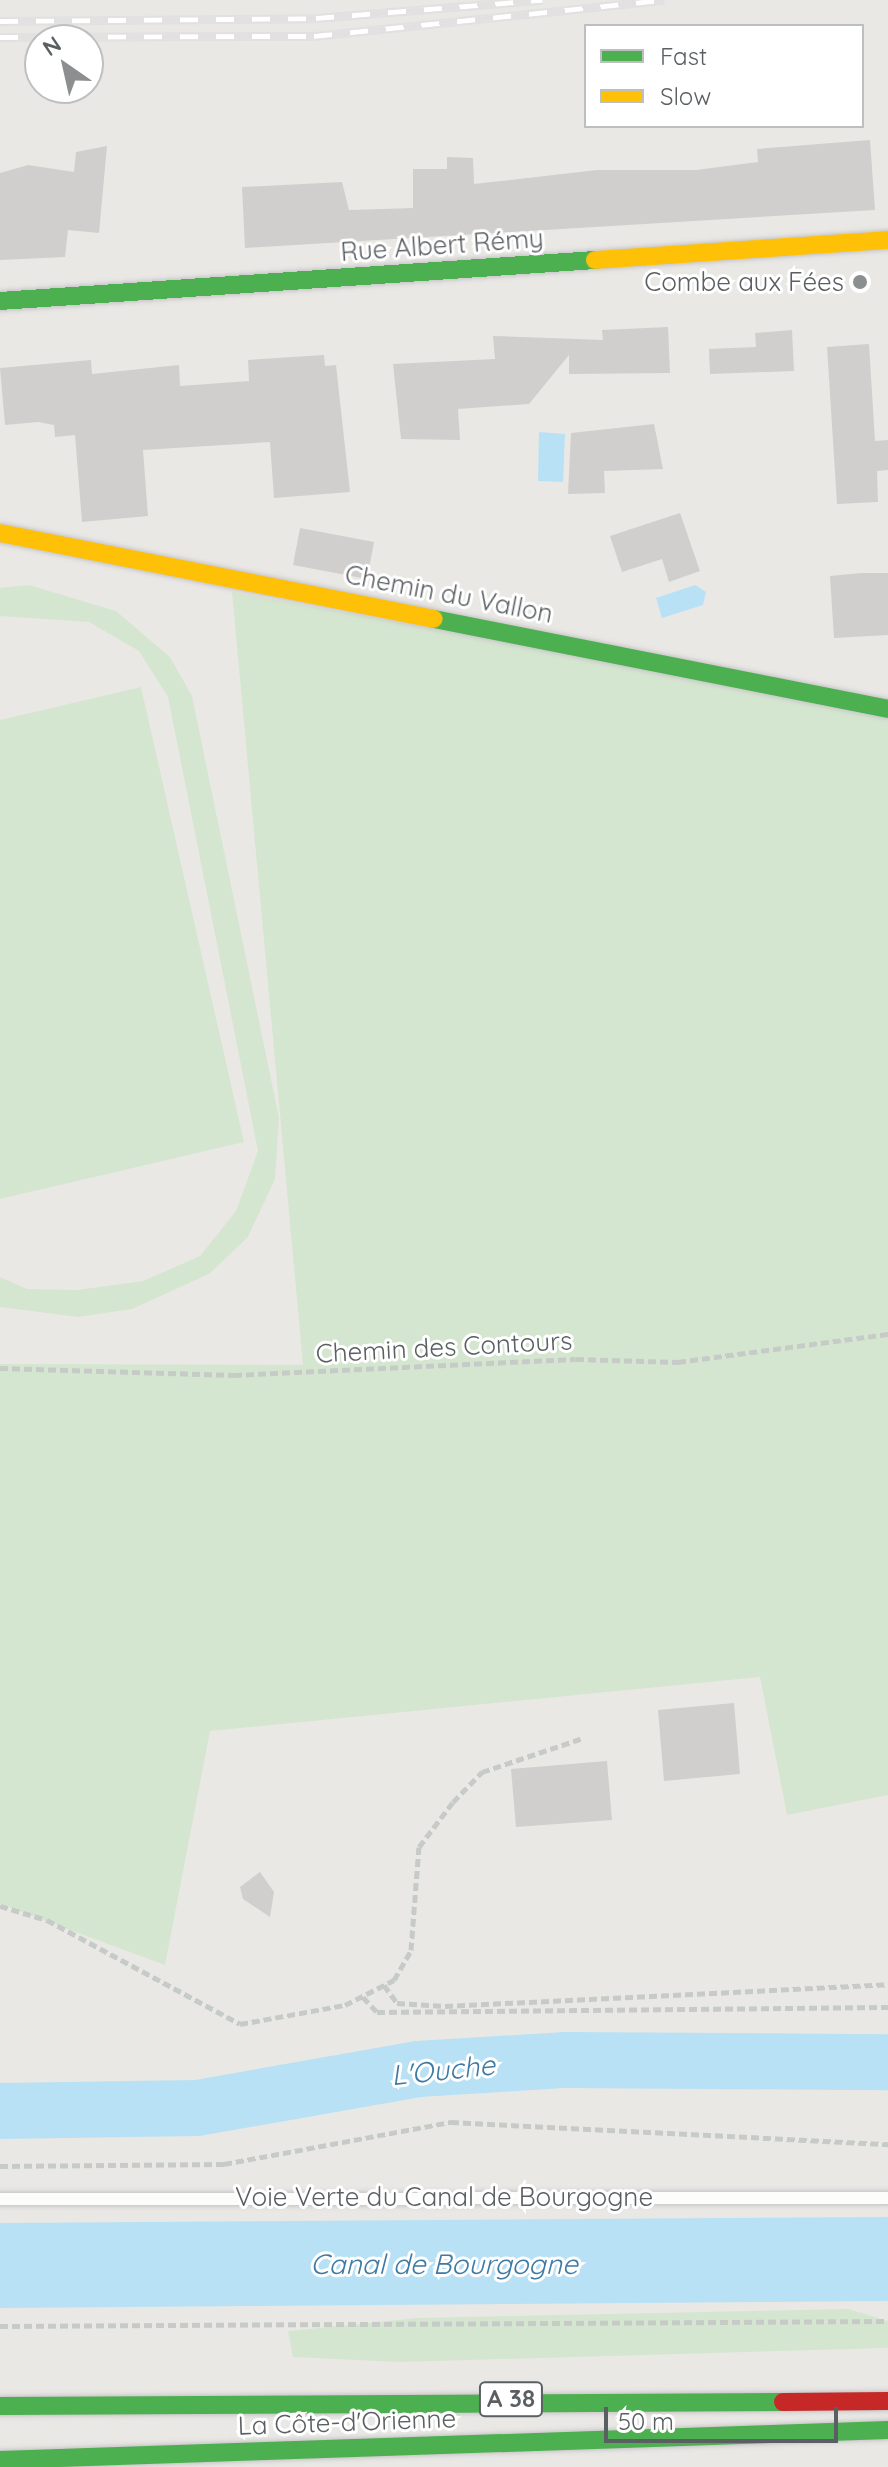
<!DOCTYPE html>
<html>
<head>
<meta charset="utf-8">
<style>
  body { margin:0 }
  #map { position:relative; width:888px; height:2467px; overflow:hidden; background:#eae8e5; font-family:Quicksand,sans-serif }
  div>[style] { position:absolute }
  .green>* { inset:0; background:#d5e6d0 }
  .water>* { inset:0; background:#b8e1f5 }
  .river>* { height:56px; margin:-28px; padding:0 28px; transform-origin:28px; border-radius:28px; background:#b8e1f5 }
  .building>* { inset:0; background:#d0cfcd }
  .path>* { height:5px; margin-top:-2.5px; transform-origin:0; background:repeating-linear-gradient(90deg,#c6cbc7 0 8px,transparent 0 12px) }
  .roads { filter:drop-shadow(0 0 2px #c6c5c6) drop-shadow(0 0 2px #c6c5c6) }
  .lane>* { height:12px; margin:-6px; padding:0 6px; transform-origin:6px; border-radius:6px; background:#fcfcfb }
  .fast>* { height:18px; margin:-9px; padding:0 9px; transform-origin:9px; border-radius:9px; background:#4caf50 }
  .slow>* { height:18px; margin:-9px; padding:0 9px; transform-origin:9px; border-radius:9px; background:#ffc107 }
  .jam>* { height:18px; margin:-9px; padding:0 9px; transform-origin:9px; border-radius:9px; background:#c62828 }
  .rail>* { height:9px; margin-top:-4.5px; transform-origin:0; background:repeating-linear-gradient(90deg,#fff 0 18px,#e2e1e1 0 36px); box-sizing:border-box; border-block:2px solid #e2e1e1 }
  .dots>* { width:22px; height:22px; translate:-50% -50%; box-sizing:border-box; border:4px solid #fff; border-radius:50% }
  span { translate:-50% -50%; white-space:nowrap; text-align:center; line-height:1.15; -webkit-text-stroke:6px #fff; paint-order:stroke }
  .shield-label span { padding:2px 6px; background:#fff; border:2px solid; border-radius:6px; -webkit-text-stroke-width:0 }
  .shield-label { font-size:24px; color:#5a5f62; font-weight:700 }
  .street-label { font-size:26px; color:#5a5f62 }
  .poi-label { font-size:26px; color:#5a5f62 }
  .right { translate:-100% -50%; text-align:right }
  .water-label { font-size:28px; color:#3f7aa4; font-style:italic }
  .legend { position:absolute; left:584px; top:24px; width:280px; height:104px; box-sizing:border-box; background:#fff; border:2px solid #bdbfc0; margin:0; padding:10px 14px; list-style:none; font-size:24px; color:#5a5f62 }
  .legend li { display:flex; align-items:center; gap:16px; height:40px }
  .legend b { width:40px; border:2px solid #bdbfc0 }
  .north { position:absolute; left:24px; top:24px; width:80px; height:80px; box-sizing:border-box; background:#fff; border:2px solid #bdbfc0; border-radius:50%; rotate:326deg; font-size:22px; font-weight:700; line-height:32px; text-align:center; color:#5a5f62 }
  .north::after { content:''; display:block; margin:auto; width:28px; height:36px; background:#8c8f90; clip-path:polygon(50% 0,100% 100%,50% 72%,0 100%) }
  .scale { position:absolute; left:604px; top:2407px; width:234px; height:36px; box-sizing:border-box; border:4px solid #5a5f62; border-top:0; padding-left:10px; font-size:24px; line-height:28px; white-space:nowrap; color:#5a5f62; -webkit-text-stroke:6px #fff; paint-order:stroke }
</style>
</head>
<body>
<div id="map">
  <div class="green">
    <i style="clip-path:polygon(29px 585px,116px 611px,170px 657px,192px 696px,279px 1118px,275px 1179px,248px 1237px,209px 1274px,132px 1309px,78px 1317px,0 1307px,0 1277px,27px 1289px,77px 1290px,143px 1281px,200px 1256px,236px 1211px,258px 1151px,168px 697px,139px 651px,89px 622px,0 616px,0 588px)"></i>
    <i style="clip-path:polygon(232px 592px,888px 712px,888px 1795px,787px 1815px,760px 1677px,210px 1731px,165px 1965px,0 1904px,0 1364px,303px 1365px)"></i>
    <i style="clip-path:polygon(141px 687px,244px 1142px,0 1199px,0 720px)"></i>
    <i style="clip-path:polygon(848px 2309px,888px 2321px,888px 2348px,400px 2362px,293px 2357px,288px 2331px,418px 2318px)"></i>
  </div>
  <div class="water">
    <i style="clip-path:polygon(539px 432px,565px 434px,563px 482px,538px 481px)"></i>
    <i style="clip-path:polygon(695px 585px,706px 592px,703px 605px,662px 618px,656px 598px)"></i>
    <i style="clip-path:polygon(888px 2217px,888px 2301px,0 2308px,0 2223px)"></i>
  </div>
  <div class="river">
    <i style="left:0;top:2111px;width:197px;rotate:-0.9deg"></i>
    <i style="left:197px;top:2108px;width:224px;rotate:-10deg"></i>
    <i style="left:418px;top:2069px;width:149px;rotate:-3.5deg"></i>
    <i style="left:567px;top:2060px;width:321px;rotate:0.4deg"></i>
  </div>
  <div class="building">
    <i style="clip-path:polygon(870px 140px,875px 210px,245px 248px,242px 187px,342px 182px,349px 210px,413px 208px,413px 169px,447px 169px,447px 157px,473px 158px,474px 184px,597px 170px,696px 170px,758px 162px,757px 149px)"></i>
    <i style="clip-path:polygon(107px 146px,99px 233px,68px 230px,65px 257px,0 260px,0 173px,28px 165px,74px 172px,76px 152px)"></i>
    <i style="clip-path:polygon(668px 327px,670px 373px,569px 374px,569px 355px,529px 404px,458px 409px,460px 440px,401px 439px,393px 364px,495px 359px,493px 336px,603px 340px,602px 330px)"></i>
    <i style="clip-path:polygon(792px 330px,794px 371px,710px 374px,709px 349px,756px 347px,755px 333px)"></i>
    <i style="clip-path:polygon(869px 344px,875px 441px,888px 440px,888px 470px,877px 471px,878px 502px,837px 504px,827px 347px)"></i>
    <i style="clip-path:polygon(324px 355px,325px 366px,336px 365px,350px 492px,274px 498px,270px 442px,143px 450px,148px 516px,82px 522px,75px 435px,55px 437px,54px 425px,38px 422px,5px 425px,0 368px,91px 360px,92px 374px,179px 365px,180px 386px,249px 381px,248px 360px)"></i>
    <i style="clip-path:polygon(654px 424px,663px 469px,604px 471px,605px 493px,568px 494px,571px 433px)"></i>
    <i style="clip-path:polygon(680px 513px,700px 571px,669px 582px,662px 559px,622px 572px,610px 536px)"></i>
    <i style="clip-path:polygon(300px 528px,374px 542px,367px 579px,293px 565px)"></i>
    <i style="clip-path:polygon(861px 573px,888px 573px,888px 635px,834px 638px,830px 576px)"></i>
    <i style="clip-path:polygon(734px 1703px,740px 1774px,664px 1781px,658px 1710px)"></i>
    <i style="clip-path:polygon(607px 1761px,612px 1820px,516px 1827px,511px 1769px)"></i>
    <i style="clip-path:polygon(260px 1872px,274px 1892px,270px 1917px,243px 1899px,240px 1887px)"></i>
  </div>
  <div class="path">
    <i style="left:0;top:1368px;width:234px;rotate:1.7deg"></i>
    <i style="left:234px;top:1375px;width:342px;rotate:-2.7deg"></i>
    <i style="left:576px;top:1359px;width:102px;rotate:1.7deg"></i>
    <i style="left:678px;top:1362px;width:212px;rotate:-7.6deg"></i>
    <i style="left:0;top:1906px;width:49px;rotate:16.6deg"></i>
    <i style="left:47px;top:1920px;width:219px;rotate:28.3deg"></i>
    <i style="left:240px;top:2024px;width:107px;rotate:-10.3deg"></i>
    <i style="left:345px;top:2005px;width:55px;rotate:-27deg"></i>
    <i style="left:394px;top:1980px;width:34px;rotate:-60deg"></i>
    <i style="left:411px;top:1950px;width:103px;rotate:-85.6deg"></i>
    <i style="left:419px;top:1847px;width:56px;rotate:-52.9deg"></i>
    <i style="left:453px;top:1802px;width:42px;rotate:-46deg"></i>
    <i style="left:482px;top:1772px;width:107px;rotate:-18.6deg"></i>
    <i style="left:384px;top:1985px;width:22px;rotate:54deg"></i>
    <i style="left:397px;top:2003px;width:48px;rotate:3.6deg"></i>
    <i style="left:445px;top:2006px;width:444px;rotate:-2.8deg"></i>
    <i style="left:363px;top:1997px;width:21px;rotate:47deg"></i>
    <i style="left:377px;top:2012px;width:511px;rotate:-0.56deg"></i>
    <i style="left:0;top:2166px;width:224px;rotate:-0.5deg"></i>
    <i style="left:224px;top:2164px;width:231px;rotate:-10.5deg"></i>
    <i style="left:451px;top:2122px;width:438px;rotate:2.9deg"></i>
    <i style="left:0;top:2326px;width:888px;rotate:-0.32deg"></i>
  </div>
  <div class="roads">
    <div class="lane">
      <i style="left:0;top:2199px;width:888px;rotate:-0.06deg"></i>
    </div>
    <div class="fast">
      <i style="left:0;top:301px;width:596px;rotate:-3.94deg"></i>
      <i style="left:434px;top:619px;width:463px;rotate:11.2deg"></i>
      <i style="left:0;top:2406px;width:783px;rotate:-0.29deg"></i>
      <i style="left:0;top:2460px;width:889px;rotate:-1.93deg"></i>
    </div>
    <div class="slow">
      <i style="left:595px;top:260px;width:294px;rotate:-3.9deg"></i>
      <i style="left:0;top:533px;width:442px;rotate:11.2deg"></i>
    </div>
    <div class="jam">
      <i style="left:783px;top:2402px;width:105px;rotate:-0.5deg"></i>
    </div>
  </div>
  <div class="rail">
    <i style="left:0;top:21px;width:316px;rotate:-0.5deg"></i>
    <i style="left:316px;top:18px;width:227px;rotate:-4.6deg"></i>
    <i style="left:0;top:37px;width:314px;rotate:-0.2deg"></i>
    <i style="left:314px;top:36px;width:352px;rotate:-5.9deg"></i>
  </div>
  <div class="dots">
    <i style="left:860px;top:282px;background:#8c8f90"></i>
  </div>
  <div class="shield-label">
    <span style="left:511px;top:2399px">A 38</span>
  </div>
  <div class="street-label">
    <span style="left:442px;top:245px;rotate:-4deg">Rue Albert Rémy</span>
    <span style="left:449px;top:594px;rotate:11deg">Chemin du Vallon</span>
    <span style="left:444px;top:1347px;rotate:-3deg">Chemin des Contours</span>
    <span style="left:444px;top:2197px">Voie Verte du Canal de Bourgogne</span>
    <span style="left:347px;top:2422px;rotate:-2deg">La Côte-d'Orienne</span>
  </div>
  <div class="poi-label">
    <span class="right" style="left:844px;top:282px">Combe aux Fées</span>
  </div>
  <div class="water-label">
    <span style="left:443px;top:2070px;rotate:-6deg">L'Ouche</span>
    <span style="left:444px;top:2264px">Canal de Bourgogne</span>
  </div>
  <ul class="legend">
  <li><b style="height:10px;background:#4caf50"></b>Fast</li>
  <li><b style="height:10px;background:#ffc107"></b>Slow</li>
  </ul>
  <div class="north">N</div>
  <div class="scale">50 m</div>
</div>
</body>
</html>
